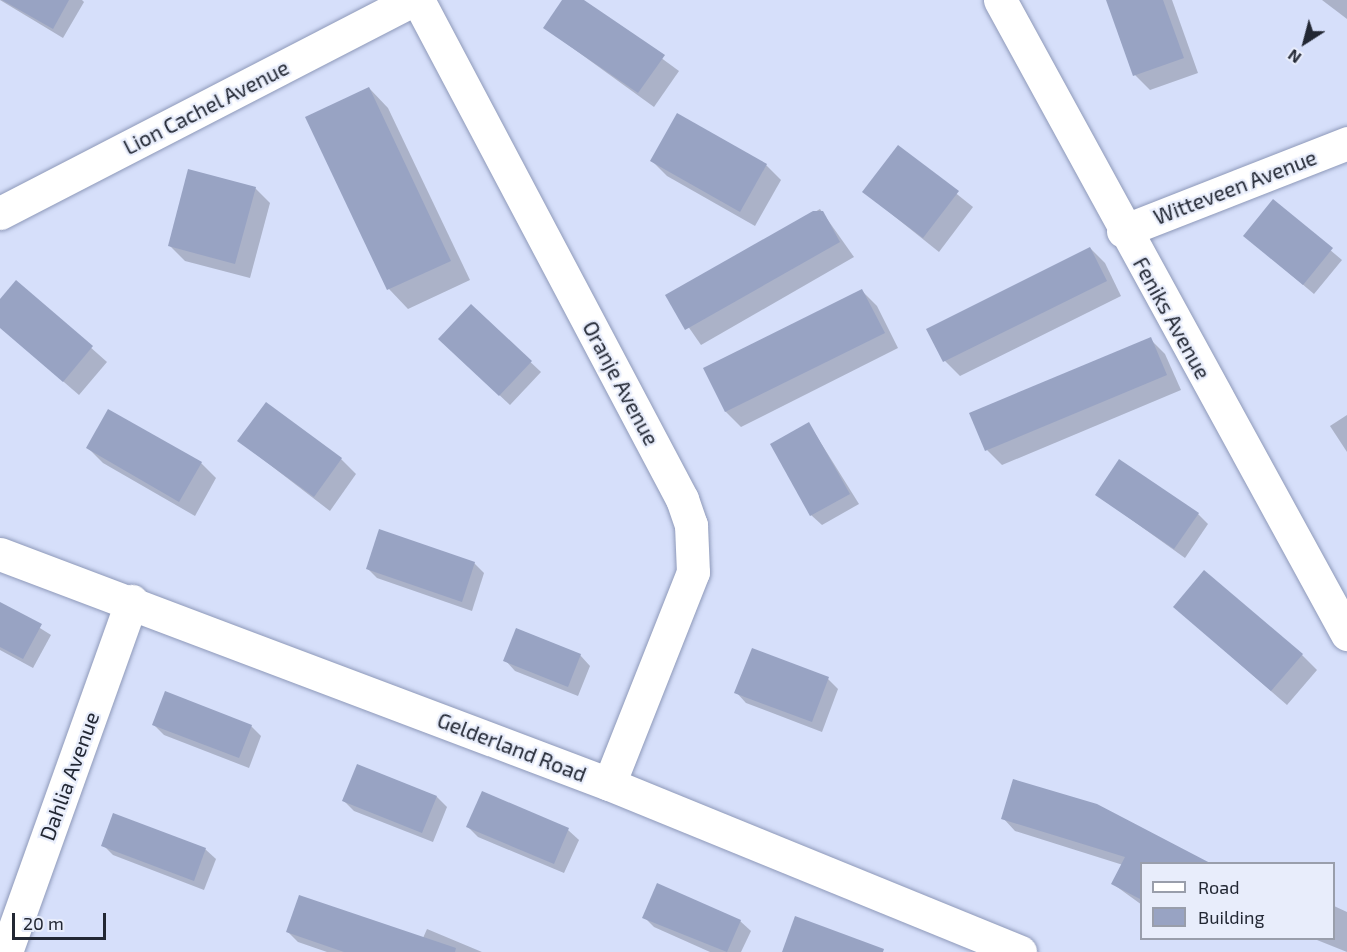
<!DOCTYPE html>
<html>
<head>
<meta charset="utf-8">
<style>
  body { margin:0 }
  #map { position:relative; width:1347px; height:952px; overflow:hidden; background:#d6dffa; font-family:"Exo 2",sans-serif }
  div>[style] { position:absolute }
  .shadow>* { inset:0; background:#0003 }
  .building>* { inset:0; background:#98a3c3 }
  .roads { filter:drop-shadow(0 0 2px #8e99b9) drop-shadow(0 0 2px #8e99b9) }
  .minor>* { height:33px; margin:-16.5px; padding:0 16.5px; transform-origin:16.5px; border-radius:16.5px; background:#fff }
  span { translate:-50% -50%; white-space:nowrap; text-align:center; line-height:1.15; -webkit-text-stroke:4.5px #e8edfb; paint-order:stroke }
  .street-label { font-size:21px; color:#222733 }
  .legend { position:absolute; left:1140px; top:862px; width:195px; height:78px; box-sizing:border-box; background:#e8edfb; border:2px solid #999eab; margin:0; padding:8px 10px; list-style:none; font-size:18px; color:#222733 }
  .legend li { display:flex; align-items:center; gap:12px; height:30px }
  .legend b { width:30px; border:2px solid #999eab }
  .north { position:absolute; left:1275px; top:12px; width:60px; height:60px; -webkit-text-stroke:4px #e8edfb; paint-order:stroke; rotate:216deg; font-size:16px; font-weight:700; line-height:24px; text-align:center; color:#222733 }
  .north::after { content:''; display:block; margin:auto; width:21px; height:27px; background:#222733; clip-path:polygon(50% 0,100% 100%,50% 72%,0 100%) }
  .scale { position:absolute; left:12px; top:913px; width:94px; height:27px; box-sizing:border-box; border:3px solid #222733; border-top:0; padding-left:8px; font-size:18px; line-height:21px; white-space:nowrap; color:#222733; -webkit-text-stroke:4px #e8edfb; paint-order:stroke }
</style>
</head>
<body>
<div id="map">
  <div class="shadow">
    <i style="clip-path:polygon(0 0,82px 0,84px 2px,63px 38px)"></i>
    <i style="clip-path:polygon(563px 0,582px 0,679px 71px,654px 107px,545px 28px)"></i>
    <i style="clip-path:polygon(1108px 0,1172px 0,1198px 73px,1150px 90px,1135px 75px)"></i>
    <i style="clip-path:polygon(1322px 0,1347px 0,1347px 19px)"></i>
    <i style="clip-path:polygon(369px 88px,388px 108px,470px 280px,408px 309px,389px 289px,307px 117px)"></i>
    <i style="clip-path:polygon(898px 147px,973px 207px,939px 252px,864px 192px)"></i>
    <i style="clip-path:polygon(652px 161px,766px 165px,781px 180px,755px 226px,667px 176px)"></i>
    <i style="clip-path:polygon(255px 188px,270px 203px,250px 278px,185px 261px,170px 246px)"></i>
    <i style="clip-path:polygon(1273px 202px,1342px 260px,1314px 294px,1245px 236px)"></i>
    <i style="clip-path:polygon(820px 209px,854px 257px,701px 345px,667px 296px)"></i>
    <i style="clip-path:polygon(1090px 248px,1105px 263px,1121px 296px,960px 376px,945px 361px,928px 329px)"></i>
    <i style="clip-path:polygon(17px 282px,107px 362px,79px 395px,0 327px,0 302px)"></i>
    <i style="clip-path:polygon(862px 291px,877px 306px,898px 348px,741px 427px,726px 412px,705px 369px)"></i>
    <i style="clip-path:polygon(471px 306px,541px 372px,510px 405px,450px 349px)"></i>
    <i style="clip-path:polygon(1150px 339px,1165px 354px,1181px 390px,1002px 465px,987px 450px)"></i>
    <i style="clip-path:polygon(1347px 415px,1347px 452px,1330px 426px)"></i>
    <i style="clip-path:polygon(809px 424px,859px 504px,822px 525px,811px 515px)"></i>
    <i style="clip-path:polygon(239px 441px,341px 459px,356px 474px,330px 511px)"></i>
    <i style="clip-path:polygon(88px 448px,201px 463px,216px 478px,195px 516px,103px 463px)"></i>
    <i style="clip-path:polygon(1097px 495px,1198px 514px,1208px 524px,1185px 558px)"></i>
    <i style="clip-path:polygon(474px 563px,484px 573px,472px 611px,377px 578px,367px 568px)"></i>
    <i style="clip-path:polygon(0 603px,51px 635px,33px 668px,0 650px)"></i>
    <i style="clip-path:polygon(1175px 607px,1302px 655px,1317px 670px,1287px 705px)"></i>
    <i style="clip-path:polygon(580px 655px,590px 666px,578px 696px,515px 671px,505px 660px)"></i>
    <i style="clip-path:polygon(828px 679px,838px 689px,822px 732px,746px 703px,736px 692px)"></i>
    <i style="clip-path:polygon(154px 725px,251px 726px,261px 736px,249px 768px,164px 735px)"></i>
    <i style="clip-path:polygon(1014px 780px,1142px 864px,1142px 905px,1113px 884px,1123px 865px,1015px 831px,1003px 818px)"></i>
    <i style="clip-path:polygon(437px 797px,447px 807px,433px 842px,354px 811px,344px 801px)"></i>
    <i style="clip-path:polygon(468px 827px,568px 830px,579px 840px,564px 873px,478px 837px)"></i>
    <i style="clip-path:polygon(103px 845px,205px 849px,216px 859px,204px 890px,113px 855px)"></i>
    <i style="clip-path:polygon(1334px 906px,1347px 912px,1347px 952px,1312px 938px,1334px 938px)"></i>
    <i style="clip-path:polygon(644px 917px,740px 921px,751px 931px,741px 952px,710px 952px,654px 927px)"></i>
    <i style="clip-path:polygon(427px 929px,482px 952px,327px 952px,298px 942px,288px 932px,423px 938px)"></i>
  </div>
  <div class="building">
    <i style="clip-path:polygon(2px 0,69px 0,53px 29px)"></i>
    <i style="clip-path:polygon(562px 0,584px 0,665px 55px,638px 93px,543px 28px)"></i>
    <i style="clip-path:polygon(1106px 0,1163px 0,1184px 58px,1133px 76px)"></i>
    <i style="clip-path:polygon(369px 87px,451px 261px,387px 290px,305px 117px)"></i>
    <i style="clip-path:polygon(677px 113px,767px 164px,740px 212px,650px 161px)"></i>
    <i style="clip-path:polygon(898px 145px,959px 191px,923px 238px,862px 192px)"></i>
    <i style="clip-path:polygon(188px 169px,256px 187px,235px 264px,168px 246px)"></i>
    <i style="clip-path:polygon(1273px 199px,1333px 248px,1303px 285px,1243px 236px)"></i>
    <i style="clip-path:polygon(813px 211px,823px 211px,840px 242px,685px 330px,665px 295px)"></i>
    <i style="clip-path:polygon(1090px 247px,1107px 281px,943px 362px,926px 329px)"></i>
    <i style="clip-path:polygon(16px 280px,93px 346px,63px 382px,0 328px,0 299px)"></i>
    <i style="clip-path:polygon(862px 289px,885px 333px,725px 412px,703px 368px)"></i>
    <i style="clip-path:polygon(471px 304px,532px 361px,499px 396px,438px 339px)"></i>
    <i style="clip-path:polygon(1151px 337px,1167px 375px,985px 451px,969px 413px)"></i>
    <i style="clip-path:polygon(266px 402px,342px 458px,314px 497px,237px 441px)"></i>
    <i style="clip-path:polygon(108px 409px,202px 462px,179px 502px,86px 448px)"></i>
    <i style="clip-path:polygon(809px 422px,850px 494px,810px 516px,770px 444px)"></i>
    <i style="clip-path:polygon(1119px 459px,1199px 513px,1174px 549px,1095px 495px)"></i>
    <i style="clip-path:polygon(379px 529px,475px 562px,462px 602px,366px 569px)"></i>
    <i style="clip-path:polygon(1204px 570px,1303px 654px,1271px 691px,1173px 607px)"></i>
    <i style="clip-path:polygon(0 602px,42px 624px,23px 659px,0 647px)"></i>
    <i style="clip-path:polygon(516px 628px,581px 654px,568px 687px,503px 661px)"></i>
    <i style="clip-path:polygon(752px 648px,829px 677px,812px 722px,734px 693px)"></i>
    <i style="clip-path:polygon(165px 691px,252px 725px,239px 758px,152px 725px)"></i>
    <i style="clip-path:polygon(357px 764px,437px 796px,422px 833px,342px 801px)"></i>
    <i style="clip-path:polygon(1013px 779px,1097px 804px,1212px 864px,1142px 864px,1142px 900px,1111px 884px,1125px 857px,1001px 819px)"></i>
    <i style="clip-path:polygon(482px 791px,569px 828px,554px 864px,466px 827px)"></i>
    <i style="clip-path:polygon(113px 813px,206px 848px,194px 881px,101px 846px)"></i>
    <i style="clip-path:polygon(657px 883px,741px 920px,727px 952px,642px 918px)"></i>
    <i style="clip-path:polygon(299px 895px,456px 948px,455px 952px,344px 952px,286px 932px)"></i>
    <i style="clip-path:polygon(795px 916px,884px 949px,883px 952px,782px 952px)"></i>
  </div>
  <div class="roads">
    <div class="minor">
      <i style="left:418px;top:0;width:565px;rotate:62.12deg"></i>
      <i style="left:682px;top:499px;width:28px;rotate:71deg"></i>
      <i style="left:691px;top:525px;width:47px;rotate:87.6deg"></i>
      <i style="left:693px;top:572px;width:228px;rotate:111.6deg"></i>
      <i style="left:1000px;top:0;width:723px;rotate:61.31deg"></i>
      <i style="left:0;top:213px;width:464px;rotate:-27.3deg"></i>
      <i style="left:1123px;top:231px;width:241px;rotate:-21.4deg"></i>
      <i style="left:0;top:554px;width:651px;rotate:20.69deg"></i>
      <i style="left:609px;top:784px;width:444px;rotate:22.2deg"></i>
      <i style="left:6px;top:952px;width:373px;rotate:-70.3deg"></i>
    </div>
  </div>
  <div class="street-label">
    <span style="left:206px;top:107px;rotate:-27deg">Lion Cachel Avenue</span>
    <span style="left:1235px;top:187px;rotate:-21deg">Witteveen Avenue</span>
    <span style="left:1172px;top:318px;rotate:61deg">Feniks Avenue</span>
    <span style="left:621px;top:383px;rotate:62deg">Oranje Avenue</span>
    <span style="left:512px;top:747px;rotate:21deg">Gelderland Road</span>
    <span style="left:69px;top:776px;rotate:-70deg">Dahlia Avenue</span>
  </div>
  <ul class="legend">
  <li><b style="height:8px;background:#fff"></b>Road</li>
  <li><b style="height:16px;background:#98a3c3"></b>Building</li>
  </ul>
  <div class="north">N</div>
  <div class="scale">20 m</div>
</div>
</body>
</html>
